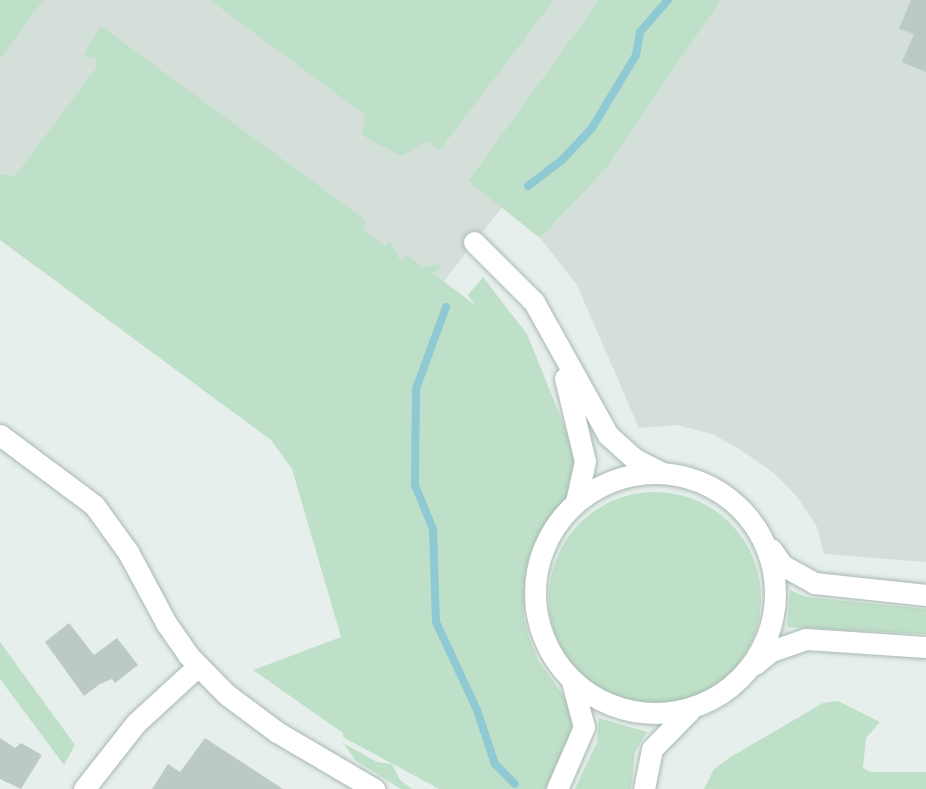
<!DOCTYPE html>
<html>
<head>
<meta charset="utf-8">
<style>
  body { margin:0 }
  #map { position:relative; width:926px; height:789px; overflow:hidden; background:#e6efeb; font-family:Commissioner,sans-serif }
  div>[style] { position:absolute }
  .built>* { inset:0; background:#d4dfda }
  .green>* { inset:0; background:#bfe0c8 }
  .round { border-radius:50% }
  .stream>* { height:8px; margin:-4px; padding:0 4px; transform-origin:4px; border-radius:4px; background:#8ec9d4 }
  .building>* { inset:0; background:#bbcac4 }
  .roads { filter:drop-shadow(0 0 2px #a8b8b2) drop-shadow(0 0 2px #a8b8b2) }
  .minor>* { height:21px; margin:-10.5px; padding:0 10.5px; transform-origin:10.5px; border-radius:10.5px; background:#fff }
  .tertiary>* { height:21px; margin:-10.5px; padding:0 10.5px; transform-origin:10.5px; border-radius:10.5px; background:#fff }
  .tertiary>.ring { margin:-10.5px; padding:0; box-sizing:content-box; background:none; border:21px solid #fff; border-radius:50% }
  span { translate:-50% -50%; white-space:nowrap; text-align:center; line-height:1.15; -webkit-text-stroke:5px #f7fbf9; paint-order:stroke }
</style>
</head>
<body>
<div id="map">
  <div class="built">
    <i style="clip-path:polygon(0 0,599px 0,468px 181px,502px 207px,444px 281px,407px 255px,281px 421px,0 214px)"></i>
    <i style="clip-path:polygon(721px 0,926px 0,926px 562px,824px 554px,817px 527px,798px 498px,775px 474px,741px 450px,712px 434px,677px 425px,639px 428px,577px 285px,540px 238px,604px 171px)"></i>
  </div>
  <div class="green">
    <i style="clip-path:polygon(0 0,43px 0,0 59px)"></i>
    <i style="clip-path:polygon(210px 0,554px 0,440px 150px,427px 141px,402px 156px,368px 139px,362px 133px,365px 115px)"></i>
    <i style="clip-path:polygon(599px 0,721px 0,604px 171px,540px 238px,468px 181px)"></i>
    <i style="clip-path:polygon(101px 26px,360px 216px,366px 223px,363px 230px,385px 246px,390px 241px,401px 262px,407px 255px,424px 267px,438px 264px,442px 268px,433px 273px,475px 305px,468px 295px,483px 277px,527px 334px,576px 455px,566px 498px,532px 547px,525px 573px,524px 618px,529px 637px,538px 660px,568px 702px,572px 719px,572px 732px,546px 789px,439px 789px,343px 737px,343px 733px,253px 670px,341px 637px,292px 469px,271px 440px,0 240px,0 174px,15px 176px,96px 68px,97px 59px,83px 55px)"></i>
    <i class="round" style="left:549px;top:492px;width:212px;height:212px"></i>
    <i style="clip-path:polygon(790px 590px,806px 597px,926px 609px,926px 634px,787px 627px)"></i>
    <i style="clip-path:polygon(0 642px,75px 745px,64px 765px,0 679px)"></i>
    <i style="clip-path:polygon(838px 701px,880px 722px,866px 738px,863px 768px,870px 772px,926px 772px,926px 789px,704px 789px,714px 769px,729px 758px,823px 703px)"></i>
    <i style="clip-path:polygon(599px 718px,647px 732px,635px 752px,631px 789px,575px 789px,597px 742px)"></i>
    <i style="clip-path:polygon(343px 743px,377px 762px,392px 764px,400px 780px,412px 789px,401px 789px,356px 761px)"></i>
  </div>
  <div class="stream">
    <i style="left:528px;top:186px;width:43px;rotate:-37.4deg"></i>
    <i style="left:562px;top:160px;width:44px;rotate:-46.8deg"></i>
    <i style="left:592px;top:128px;width:85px;rotate:-58.9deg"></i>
    <i style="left:636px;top:55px;width:23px;rotate:-80deg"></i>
    <i style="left:640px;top:32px;width:43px;rotate:-48.8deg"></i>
    <i style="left:446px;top:307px;width:87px;rotate:110.1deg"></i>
    <i style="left:416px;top:389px;width:96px;rotate:90.6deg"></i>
    <i style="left:415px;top:485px;width:48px;rotate:67.8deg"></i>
    <i style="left:433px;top:529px;width:93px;rotate:88.2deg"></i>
    <i style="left:436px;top:622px;width:97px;rotate:65deg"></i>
    <i style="left:477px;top:710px;width:57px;rotate:71.6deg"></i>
    <i style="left:495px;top:764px;width:28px;rotate:45deg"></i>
  </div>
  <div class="building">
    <i style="clip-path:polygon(911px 0,926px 0,926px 72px,902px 62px,914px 34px,899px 29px)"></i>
    <i style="clip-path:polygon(69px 623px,94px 655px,117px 638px,138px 665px,115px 683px,112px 679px,100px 684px,84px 696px,45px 642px)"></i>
    <i style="clip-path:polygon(0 738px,15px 748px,21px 743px,42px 755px,21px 789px,0 779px)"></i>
    <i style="clip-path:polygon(205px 738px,283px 789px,152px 789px,168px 764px,180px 772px)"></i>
  </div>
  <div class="roads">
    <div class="minor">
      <i style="left:474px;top:242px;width:85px;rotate:45deg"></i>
      <i style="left:534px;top:302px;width:152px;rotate:60.9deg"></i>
      <i style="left:608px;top:435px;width:36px;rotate:42deg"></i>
      <i style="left:635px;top:459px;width:31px;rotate:27deg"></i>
      <i style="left:565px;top:378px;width:85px;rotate:76.5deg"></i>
      <i style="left:585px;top:461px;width:42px;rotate:102.4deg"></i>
      <i style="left:0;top:435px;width:117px;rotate:36.7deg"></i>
      <i style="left:94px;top:505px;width:58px;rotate:54.1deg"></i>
      <i style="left:128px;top:552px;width:81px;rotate:61.8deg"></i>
      <i style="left:166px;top:623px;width:39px;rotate:55deg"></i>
      <i style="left:188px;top:655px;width:54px;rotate:45.7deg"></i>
      <i style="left:226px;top:694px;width:64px;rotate:36.7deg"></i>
      <i style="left:277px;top:732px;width:113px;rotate:30.4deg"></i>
      <i style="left:84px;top:789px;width:84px;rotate:-51.8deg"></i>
      <i style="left:136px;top:723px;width:84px;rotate:-42.6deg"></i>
    </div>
    <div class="tertiary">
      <i class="ring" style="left:535px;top:473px;width:219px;height:219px"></i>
      <i style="left:771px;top:549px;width:19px;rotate:55deg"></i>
      <i style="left:782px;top:565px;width:37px;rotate:29deg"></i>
      <i style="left:814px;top:583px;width:113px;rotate:6.1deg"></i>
      <i style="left:755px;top:664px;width:21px;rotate:-39deg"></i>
      <i style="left:771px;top:651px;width:37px;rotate:-19deg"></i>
      <i style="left:806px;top:639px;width:120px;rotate:3.8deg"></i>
      <i style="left:557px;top:789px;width:68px;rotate:-66.5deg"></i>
      <i style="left:584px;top:727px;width:47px;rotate:-104.9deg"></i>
      <i style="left:644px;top:789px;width:41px;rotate:-78.7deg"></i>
      <i style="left:652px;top:749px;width:54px;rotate:-45.7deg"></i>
    </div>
  </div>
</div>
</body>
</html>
